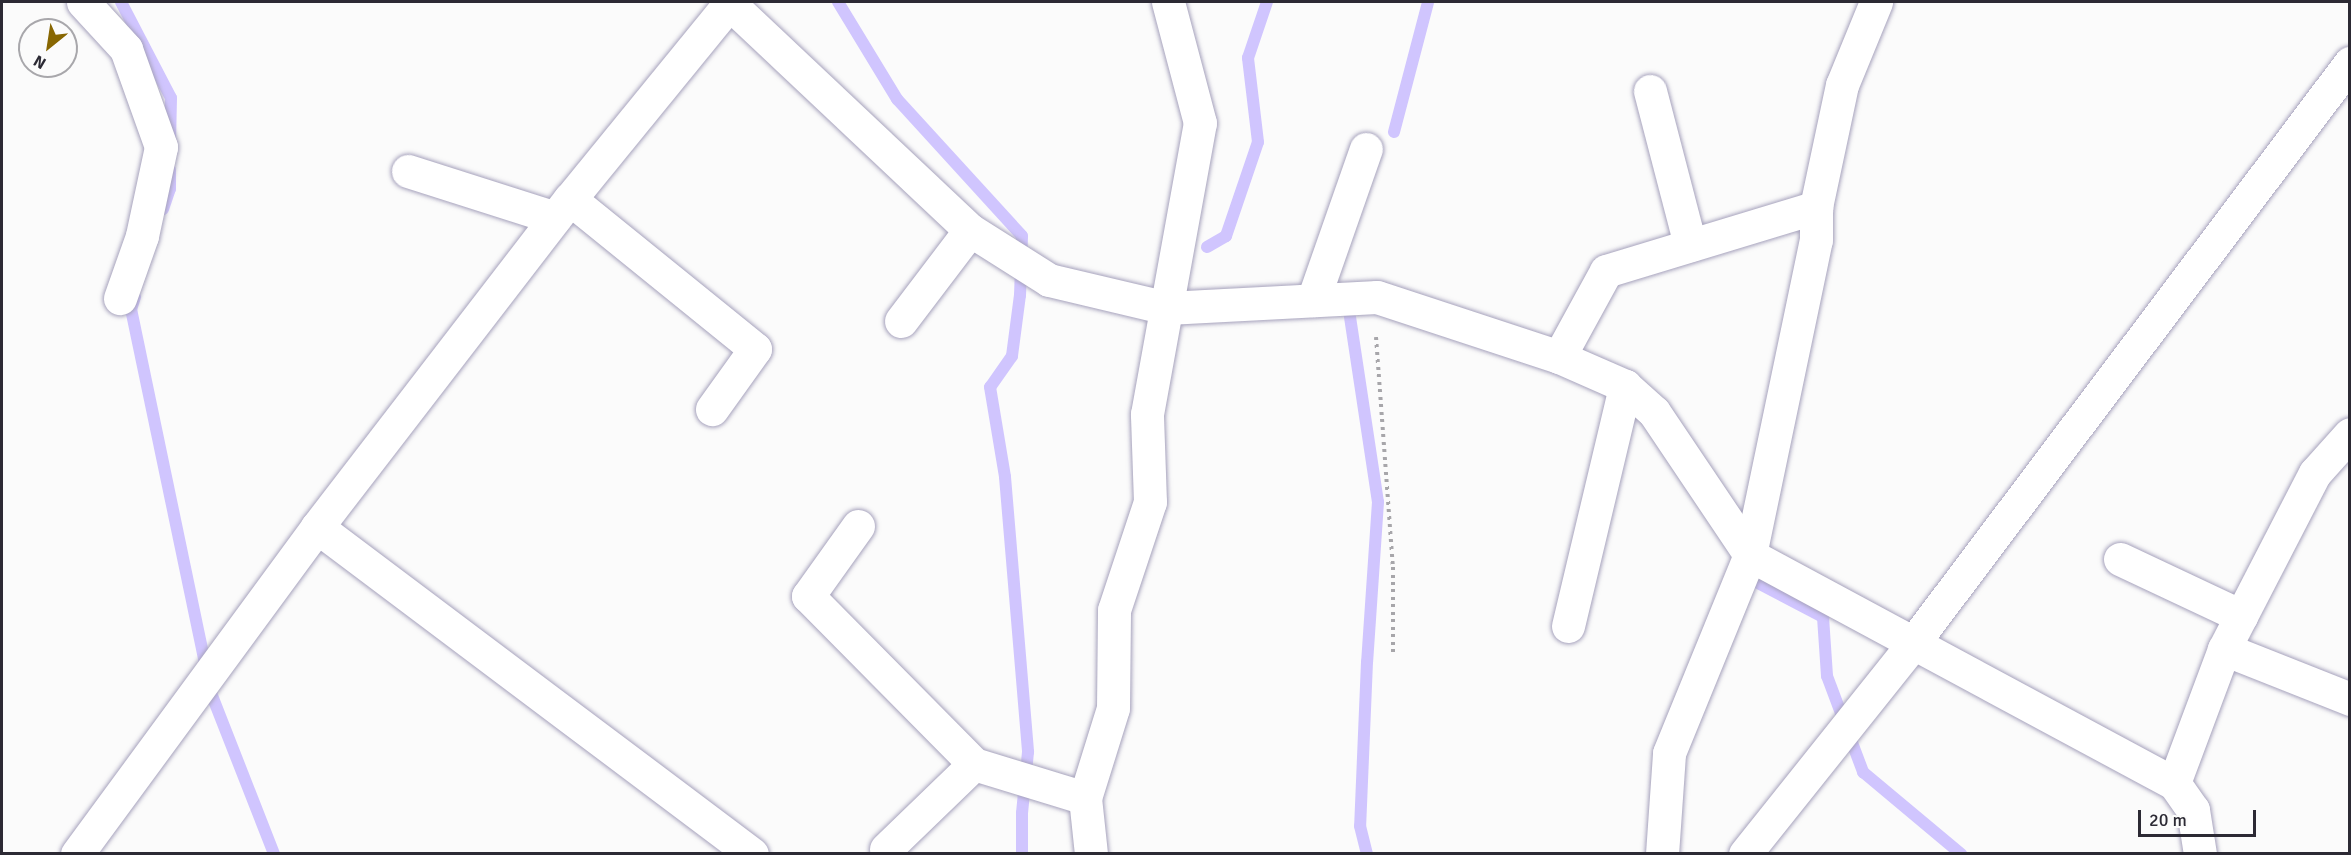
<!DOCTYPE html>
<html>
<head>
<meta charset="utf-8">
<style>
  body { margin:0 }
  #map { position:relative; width:2351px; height:855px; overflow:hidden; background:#fbfbfb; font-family:Signika,sans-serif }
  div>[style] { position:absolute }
  .stream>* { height:12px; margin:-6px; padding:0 6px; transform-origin:6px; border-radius:6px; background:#d0c5fe }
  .path>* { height:4px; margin-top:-2px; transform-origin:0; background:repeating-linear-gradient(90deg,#a7a6aa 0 3px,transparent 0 7.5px) }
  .roads { filter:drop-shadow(0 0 2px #a6a2bc) drop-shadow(0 0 2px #a6a2bc) }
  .minor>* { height:33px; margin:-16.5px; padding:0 16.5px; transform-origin:16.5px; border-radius:16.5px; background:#fff }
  span { translate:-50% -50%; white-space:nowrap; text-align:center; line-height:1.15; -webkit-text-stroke:5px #fbfbfb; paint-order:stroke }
  .frame { position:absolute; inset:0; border:3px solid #2c2a34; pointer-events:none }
  .north { position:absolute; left:18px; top:18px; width:60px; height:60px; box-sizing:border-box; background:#fbfbfb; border:2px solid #a8a7ab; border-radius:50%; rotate:210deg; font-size:16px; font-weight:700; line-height:24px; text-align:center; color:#2c2a34 }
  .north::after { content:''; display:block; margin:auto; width:21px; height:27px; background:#886702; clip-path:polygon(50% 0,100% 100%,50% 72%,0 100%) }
  .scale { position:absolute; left:2138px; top:810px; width:118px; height:27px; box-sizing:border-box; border:3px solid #2c2a34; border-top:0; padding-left:8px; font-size:18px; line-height:21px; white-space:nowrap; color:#2c2a34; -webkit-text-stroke:4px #fbfbfb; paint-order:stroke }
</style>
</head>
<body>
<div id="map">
  <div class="stream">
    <i style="left:121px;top:2px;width:108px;rotate:62.5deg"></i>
    <i style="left:171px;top:98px;width:43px;rotate:91.3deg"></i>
    <i style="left:838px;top:2px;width:114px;rotate:58.7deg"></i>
    <i style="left:897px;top:99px;width:185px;rotate:47.6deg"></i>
    <i style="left:1022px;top:236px;width:59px;rotate:91.9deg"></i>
    <i style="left:1020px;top:295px;width:62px;rotate:97.5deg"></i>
    <i style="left:1012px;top:356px;width:38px;rotate:125deg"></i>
    <i style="left:990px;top:387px;width:91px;rotate:80.5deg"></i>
    <i style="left:1005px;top:477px;width:276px;rotate:85.2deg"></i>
    <i style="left:1028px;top:752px;width:61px;rotate:95.6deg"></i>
    <i style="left:1022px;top:813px;width:41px;rotate:90deg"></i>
    <i style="left:1394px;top:132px;width:134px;rotate:-75.3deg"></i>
    <i style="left:163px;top:209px;width:21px;rotate:-71deg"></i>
    <i style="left:170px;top:189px;width:19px;rotate:-90deg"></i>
    <i style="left:1207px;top:247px;width:22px;rotate:-30deg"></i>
    <i style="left:1226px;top:236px;width:99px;rotate:-71.2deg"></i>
    <i style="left:1258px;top:142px;width:85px;rotate:-96.8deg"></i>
    <i style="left:1248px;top:58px;width:59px;rotate:-71.3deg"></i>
    <i style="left:135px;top:297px;width:13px;rotate:108deg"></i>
    <i style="left:131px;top:309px;width:392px;rotate:78.2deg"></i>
    <i style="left:211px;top:693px;width:173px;rotate:68.6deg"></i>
    <i style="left:1350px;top:317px;width:187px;rotate:81.4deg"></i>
    <i style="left:1378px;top:502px;width:160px;rotate:93.9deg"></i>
    <i style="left:1367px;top:662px;width:164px;rotate:92.4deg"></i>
    <i style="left:1360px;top:826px;width:29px;rotate:76deg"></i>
    <i style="left:1756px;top:582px;width:76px;rotate:27.6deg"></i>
    <i style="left:1823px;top:617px;width:59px;rotate:86.1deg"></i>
    <i style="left:1827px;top:676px;width:103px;rotate:69.4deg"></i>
    <i style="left:1863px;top:772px;width:128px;rotate:39.9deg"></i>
  </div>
  <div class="path">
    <i style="left:1376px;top:337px;width:231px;rotate:85.8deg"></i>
    <i style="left:1393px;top:567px;width:88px;rotate:90deg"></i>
  </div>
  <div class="roads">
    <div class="minor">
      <i style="left:83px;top:2px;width:64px;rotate:47.5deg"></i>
      <i style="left:126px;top:49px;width:104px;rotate:70.3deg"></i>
      <i style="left:161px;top:147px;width:91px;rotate:102.1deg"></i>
      <i style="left:142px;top:236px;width:66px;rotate:109.5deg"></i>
      <i style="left:728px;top:2px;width:332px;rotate:43.3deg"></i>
      <i style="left:970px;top:230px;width:93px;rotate:32.3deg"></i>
      <i style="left:1049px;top:280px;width:121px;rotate:13.3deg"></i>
      <i style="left:1167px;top:308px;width:210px;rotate:-3deg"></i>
      <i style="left:1377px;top:297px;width:192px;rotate:18.2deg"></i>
      <i style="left:1559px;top:357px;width:72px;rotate:23.7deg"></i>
      <i style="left:1625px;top:386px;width:39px;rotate:42deg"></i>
      <i style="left:1654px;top:412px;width:172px;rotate:56.1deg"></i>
      <i style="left:1750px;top:555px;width:481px;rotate:28.3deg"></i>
      <i style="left:1650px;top:91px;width:159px;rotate:75.4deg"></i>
      <i style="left:408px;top:171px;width:154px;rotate:17.7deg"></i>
      <i style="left:570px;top:199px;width:238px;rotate:39deg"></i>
      <i style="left:755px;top:349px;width:74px;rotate:125.6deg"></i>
      <i style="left:1313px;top:300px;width:160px;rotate:-70.7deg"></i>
      <i style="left:901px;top:321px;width:114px;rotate:-52.8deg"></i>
      <i style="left:1559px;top:357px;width:98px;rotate:-61.3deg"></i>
      <i style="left:1606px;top:271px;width:220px;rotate:-16.9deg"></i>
      <i style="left:858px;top:526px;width:86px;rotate:125.5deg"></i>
      <i style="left:808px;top:596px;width:236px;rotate:45.3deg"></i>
      <i style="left:974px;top:764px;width:116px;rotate:17deg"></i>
      <i style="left:317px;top:527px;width:544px;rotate:36.93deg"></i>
      <i style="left:2120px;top:559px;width:134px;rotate:25.2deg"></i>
      <i style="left:1568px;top:626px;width:247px;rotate:-76.6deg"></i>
      <i style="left:2224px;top:649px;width:136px;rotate:21.6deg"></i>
      <i style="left:886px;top:849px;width:122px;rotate:-44deg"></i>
      <i style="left:77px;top:854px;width:406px;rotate:-53.7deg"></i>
      <i style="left:317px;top:527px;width:414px;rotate:-52.4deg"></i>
      <i style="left:570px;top:199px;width:253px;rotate:-50.8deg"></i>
      <i style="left:1091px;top:854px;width:56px;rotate:-96.1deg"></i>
      <i style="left:1085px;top:798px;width:94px;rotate:-72.7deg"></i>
      <i style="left:1113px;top:708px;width:98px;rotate:-89.4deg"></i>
      <i style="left:1114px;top:610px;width:114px;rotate:-71.6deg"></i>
      <i style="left:1150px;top:502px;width:88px;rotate:-92deg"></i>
      <i style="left:1147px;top:414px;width:296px;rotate:-79.7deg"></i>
      <i style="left:1200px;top:123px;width:125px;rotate:-104.8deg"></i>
      <i style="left:1662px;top:854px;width:101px;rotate:-86deg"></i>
      <i style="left:1669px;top:753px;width:214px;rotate:-67.8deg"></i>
      <i style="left:1750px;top:555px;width:322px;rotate:-78.2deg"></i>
      <i style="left:1816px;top:240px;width:33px;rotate:-90deg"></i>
      <i style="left:1816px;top:207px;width:125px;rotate:-78deg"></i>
      <i style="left:1842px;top:85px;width:90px;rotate:-67.7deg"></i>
      <i style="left:1745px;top:854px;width:271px;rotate:-51.4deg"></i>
      <i style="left:1914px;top:642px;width:725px;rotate:-53.02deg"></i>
      <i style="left:2200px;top:854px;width:45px;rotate:-99deg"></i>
      <i style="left:2193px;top:810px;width:33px;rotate:-125deg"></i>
      <i style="left:2174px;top:783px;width:143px;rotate:-69.5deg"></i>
      <i style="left:2224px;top:649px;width:198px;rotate:-62.7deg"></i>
      <i style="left:2315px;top:473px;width:52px;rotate:-48.1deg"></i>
    </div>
  </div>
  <div class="frame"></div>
  <div class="north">N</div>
  <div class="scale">20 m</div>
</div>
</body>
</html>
